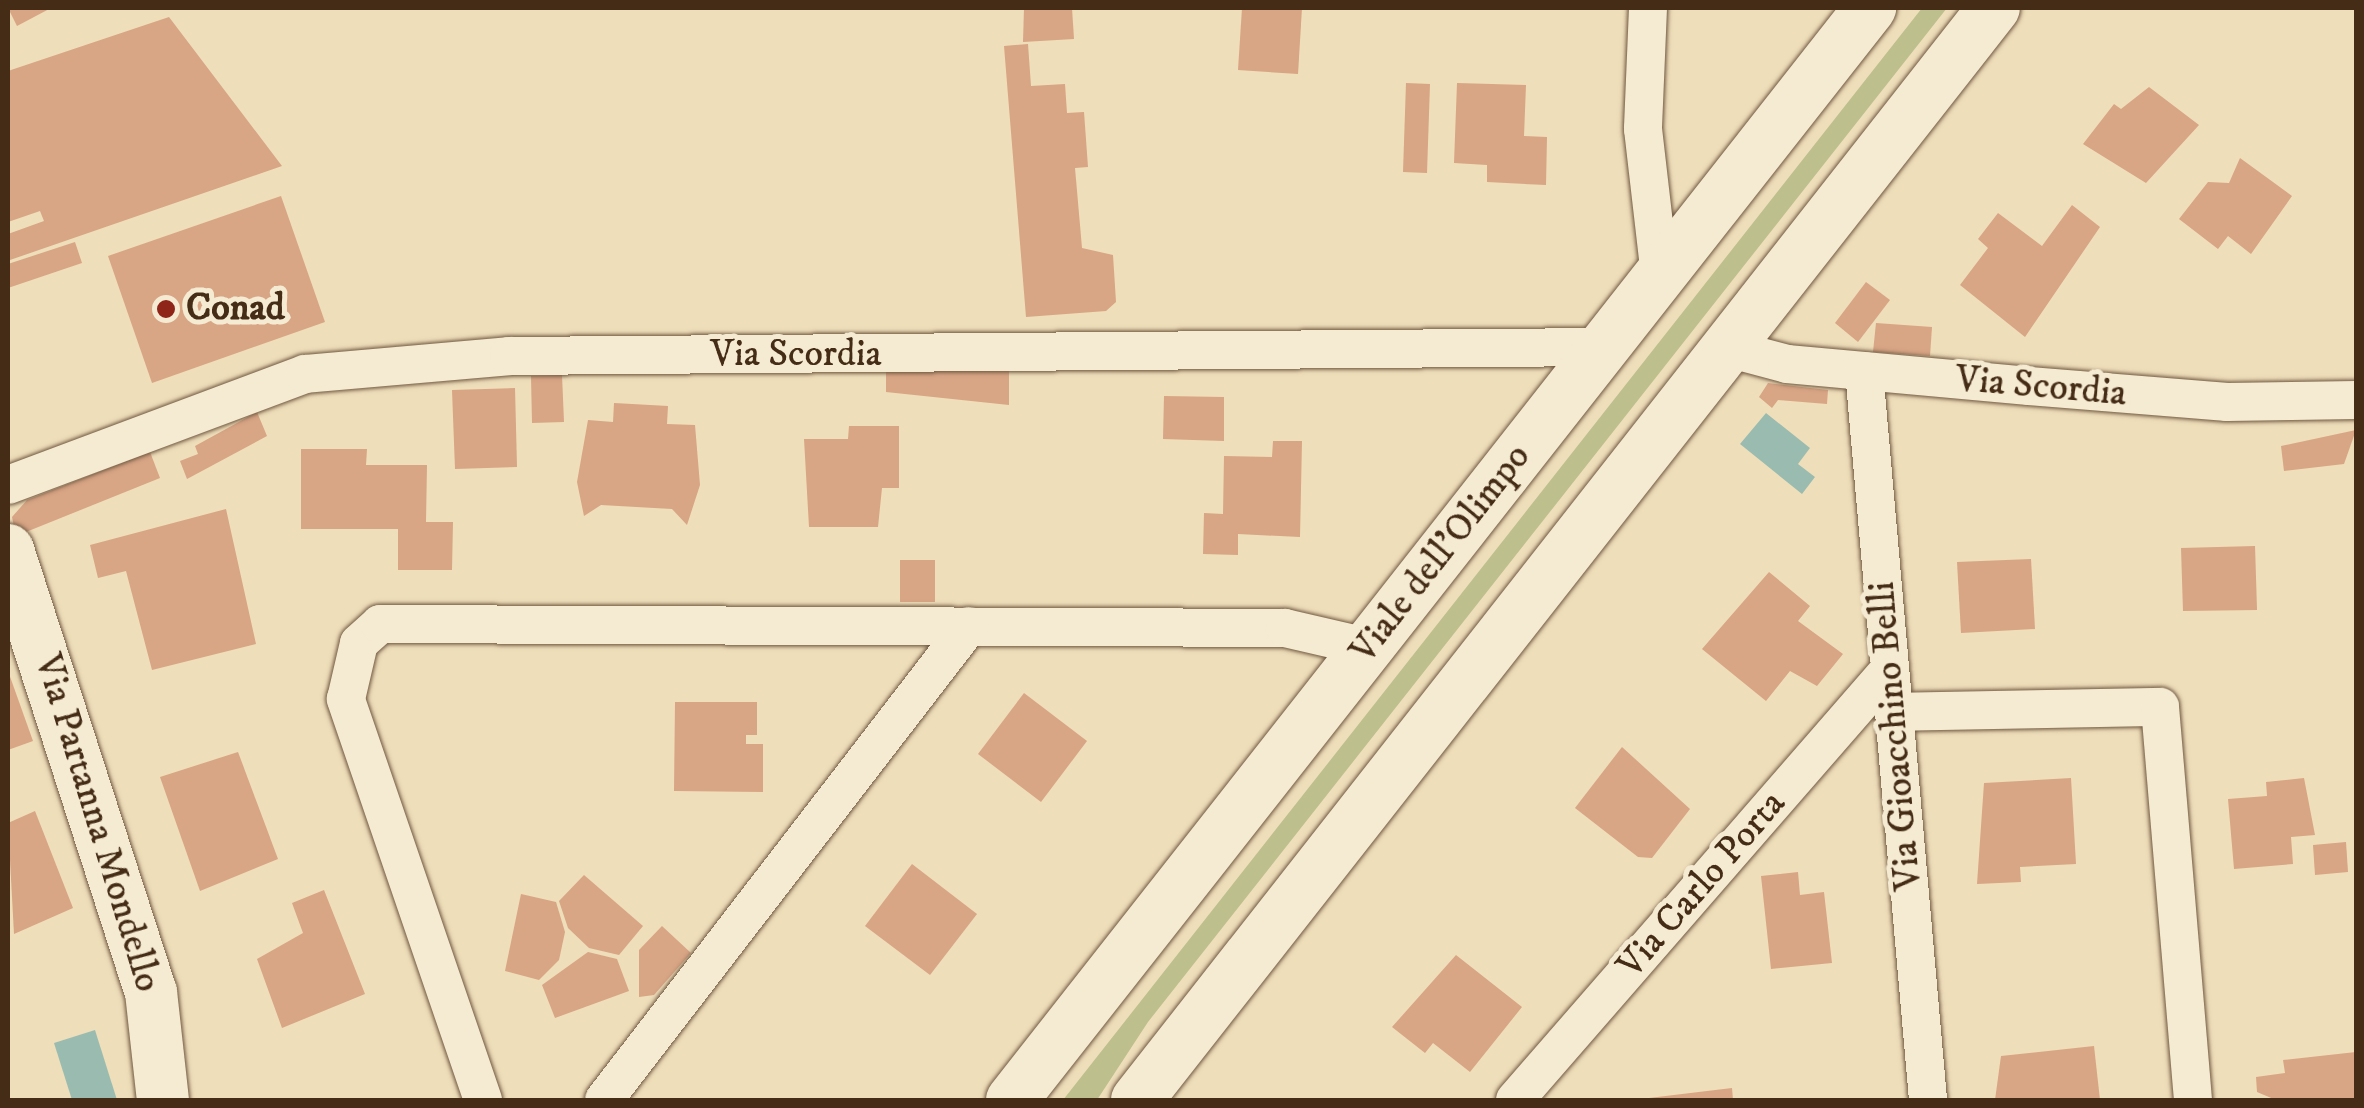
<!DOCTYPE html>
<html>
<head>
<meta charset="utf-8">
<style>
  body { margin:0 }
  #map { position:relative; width:2364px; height:1108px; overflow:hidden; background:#efdeba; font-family:"IM FELL DW Pica",serif }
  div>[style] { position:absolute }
  .green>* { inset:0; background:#bdc08d }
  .water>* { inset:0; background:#9abcb0 }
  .building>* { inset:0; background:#d8a585 }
  .roads { filter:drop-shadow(0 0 2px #705840) drop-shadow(0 0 2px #705840) }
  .street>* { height:38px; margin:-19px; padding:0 19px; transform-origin:19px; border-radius:19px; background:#f5ead2 }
  .secondary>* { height:52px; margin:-26px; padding:0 26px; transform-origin:26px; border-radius:26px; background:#f5ead2 }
  .dots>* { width:28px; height:28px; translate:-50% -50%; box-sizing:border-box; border:5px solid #f5ead2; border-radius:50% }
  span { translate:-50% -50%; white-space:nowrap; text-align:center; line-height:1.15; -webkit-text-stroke:10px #f5ead2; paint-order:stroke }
  .poi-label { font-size:38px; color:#452c17; font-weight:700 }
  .left { translate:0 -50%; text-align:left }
  .street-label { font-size:38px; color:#452c17 }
  .frame { position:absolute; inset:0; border:10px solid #452c17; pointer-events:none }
</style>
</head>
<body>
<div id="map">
  <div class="green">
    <i style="clip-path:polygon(1922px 8px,1947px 8px,1148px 1022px,1097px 1100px,1063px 1100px)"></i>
  </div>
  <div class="water">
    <i style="clip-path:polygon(1766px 413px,1810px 448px,1798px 464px,1815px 477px,1802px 494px,1740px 444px)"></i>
    <i style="clip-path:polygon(95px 1030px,117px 1100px,72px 1100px,54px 1043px)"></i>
  </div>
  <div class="building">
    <i style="clip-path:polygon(8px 8px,51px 8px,17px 26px)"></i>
    <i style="clip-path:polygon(1024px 8px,1072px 8px,1074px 39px,1023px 42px)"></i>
    <i style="clip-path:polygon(1242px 8px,1302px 8px,1298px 74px,1238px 70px)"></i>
    <i style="clip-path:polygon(169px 17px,282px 166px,10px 260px,8px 234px,44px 221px,40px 211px,8px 222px,8px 71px)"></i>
    <i style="clip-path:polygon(1028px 44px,1031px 86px,1065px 84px,1067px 113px,1084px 112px,1088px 167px,1075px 168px,1082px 248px,1113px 255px,1116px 302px,1106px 311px,1026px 317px,1004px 46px)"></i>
    <i style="clip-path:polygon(1406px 83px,1430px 84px,1427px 173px,1403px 172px)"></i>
    <i style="clip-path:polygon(1457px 83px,1526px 85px,1524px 136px,1547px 137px,1546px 185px,1487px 182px,1487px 165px,1454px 163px)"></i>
    <i style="clip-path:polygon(2149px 87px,2199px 125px,2146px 183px,2083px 144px,2114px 104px,2121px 109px)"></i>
    <i style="clip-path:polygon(2240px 158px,2292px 196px,2251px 254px,2228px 236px,2218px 249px,2179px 219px,2208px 182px,2229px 183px)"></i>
    <i style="clip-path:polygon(281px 196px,325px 322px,152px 383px,108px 256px)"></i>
    <i style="clip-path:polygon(2072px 205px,2100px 227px,2025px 337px,1960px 285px,1988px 248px,1978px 239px,1998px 213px,2042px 246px)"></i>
    <i style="clip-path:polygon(75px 242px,82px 263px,8px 288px,8px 264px)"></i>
    <i style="clip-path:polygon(1866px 282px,1890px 300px,1858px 342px,1835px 323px)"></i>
    <i style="clip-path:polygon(1876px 323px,1932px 327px,1930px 356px,1873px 352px)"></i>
    <i style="clip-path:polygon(886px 369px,1009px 369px,1009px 405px,886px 392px)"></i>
    <i style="clip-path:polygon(562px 375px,564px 422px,532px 423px,531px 376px)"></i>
    <i style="clip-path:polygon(1768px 383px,1828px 390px,1827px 404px,1778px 400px,1772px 408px,1759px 397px)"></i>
    <i style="clip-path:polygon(515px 388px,517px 467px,455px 469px,452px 390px)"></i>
    <i style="clip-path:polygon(1164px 396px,1224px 397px,1224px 441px,1163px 439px)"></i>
    <i style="clip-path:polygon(614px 403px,668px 406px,667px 424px,695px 425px,700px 485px,687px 525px,672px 509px,601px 505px,584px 516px,577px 482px,588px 420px,613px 422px)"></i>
    <i style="clip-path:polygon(257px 412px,267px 436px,187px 479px,180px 461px,198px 454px,195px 446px)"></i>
    <i style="clip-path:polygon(849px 426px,899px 426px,899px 488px,882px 488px,878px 527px,809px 527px,804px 439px,848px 439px)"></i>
    <i style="clip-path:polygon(2356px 430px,2344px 464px,2284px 471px,2281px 446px)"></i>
    <i style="clip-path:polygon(1273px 441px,1302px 441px,1300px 537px,1238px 534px,1238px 555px,1203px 554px,1204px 513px,1223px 514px,1224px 456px,1272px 457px)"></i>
    <i style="clip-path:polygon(301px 449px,367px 449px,366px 465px,427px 465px,426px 522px,453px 522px,452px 570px,398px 570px,398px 529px,301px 529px)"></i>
    <i style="clip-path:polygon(150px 452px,160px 478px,16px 536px,12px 517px,27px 500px)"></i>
    <i style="clip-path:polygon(226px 509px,256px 644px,152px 670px,126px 571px,98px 578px,90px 545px)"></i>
    <i style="clip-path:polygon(2255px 546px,2257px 610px,2183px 611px,2181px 548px)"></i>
    <i style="clip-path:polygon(2031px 559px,2035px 629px,1961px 633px,1957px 562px)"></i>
    <i style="clip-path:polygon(900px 560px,935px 560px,935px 602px,900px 602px)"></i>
    <i style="clip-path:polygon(1769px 572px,1810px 606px,1798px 621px,1843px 654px,1817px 686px,1790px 671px,1766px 701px,1702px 649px)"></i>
    <i style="clip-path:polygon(8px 671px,33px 741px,8px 750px)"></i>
    <i style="clip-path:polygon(1024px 693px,1087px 741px,1041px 802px,978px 754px)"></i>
    <i style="clip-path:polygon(675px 702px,757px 702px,757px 735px,746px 735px,746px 744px,763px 744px,763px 792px,674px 791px)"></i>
    <i style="clip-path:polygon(1622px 747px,1690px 809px,1652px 858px,1638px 857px,1575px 808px)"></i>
    <i style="clip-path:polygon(238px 752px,278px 859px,200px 891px,160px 777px)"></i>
    <i style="clip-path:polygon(2071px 778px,2076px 864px,2020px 867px,2021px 882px,1977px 884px,1984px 783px)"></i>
    <i style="clip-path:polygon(2304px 778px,2315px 835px,2291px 837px,2293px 864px,2234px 869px,2228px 799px,2267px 796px,2266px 782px)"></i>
    <i style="clip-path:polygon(35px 811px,73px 908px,14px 934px,8px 823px)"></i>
    <i style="clip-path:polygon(2346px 842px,2348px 872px,2315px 875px,2313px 845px)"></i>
    <i style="clip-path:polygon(912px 864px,977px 914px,930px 975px,865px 926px)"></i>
    <i style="clip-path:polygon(1798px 872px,1800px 895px,1824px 892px,1832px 963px,1771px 969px,1761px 876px)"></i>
    <i style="clip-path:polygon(584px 875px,643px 926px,619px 955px,589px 948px,568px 928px,559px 901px)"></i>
    <i style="clip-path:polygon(324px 890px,365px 994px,282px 1028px,257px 959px,303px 933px,292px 903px)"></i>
    <i style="clip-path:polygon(521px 894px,556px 902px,565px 932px,559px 960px,539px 980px,505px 971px)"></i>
    <i style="clip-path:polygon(662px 926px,691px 953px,654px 995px,639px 997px,639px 950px)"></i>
    <i style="clip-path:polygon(588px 952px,617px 959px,629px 991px,555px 1018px,542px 985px)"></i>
    <i style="clip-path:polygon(1456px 955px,1522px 1007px,1470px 1072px,1433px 1043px,1425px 1053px,1392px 1027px)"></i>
    <i style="clip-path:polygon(2094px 1046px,2100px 1100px,1995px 1100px,2001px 1056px)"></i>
    <i style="clip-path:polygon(2356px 1052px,2356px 1100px,2276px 1100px,2257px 1092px,2256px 1077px,2285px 1073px,2283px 1060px)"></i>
    <i style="clip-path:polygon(1732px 1088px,1733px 1100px,1649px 1100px,1649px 1098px)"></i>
  </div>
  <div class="roads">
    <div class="street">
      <i style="left:1648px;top:8px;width:121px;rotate:92.4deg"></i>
      <i style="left:1643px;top:129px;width:147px;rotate:83.4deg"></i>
      <i style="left:1727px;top:348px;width:62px;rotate:14.9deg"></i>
      <i style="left:1787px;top:364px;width:243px;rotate:5.2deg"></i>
      <i style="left:2029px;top:386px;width:199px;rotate:4.6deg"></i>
      <i style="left:2227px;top:402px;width:129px;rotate:-0.9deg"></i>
      <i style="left:1864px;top:371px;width:732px;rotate:84.98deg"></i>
      <i style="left:8px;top:485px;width:317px;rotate:-20.5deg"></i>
      <i style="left:305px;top:374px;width:205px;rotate:-5deg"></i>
      <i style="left:509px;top:356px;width:1095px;rotate:-0.47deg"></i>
      <i style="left:1894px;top:712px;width:266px;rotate:-1.1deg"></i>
      <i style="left:2160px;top:707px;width:394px;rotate:85.2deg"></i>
      <i style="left:483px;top:1100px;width:424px;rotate:-108.9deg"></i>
      <i style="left:346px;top:699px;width:57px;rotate:-76.9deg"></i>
      <i style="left:359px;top:643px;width:28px;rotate:-42deg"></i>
      <i style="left:380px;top:624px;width:905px;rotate:0.25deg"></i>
      <i style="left:1285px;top:628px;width:84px;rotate:13deg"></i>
      <i style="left:604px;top:1100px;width:598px;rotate:-52.4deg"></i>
      <i style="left:1515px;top:1100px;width:571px;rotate:-48.97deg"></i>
    </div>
    <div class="secondary">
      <i style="left:8px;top:550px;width:465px;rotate:72.1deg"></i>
      <i style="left:151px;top:992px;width:109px;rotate:83.7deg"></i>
      <i style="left:1012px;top:1100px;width:1389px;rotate:-51.84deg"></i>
      <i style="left:1137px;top:1100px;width:1388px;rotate:-51.88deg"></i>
    </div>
  </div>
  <div class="dots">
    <i style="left:166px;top:309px;background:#8f2418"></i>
  </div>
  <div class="poi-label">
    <span class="left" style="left:186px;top:309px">Conad</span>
  </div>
  <div class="street-label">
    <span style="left:796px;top:355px">Via Scordia</span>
    <span style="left:2041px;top:387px;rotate:5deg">Via Scordia</span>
    <span style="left:1441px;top:554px;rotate:-52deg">Viale dell'Olimpo</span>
    <span style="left:1896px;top:736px;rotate:-95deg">Via Gioacchino Belli</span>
    <span style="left:97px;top:823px;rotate:73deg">Via Partanna Mondello</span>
    <span style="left:1702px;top:885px;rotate:-49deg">Via Carlo Porta</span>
  </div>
  <div class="frame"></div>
</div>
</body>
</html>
